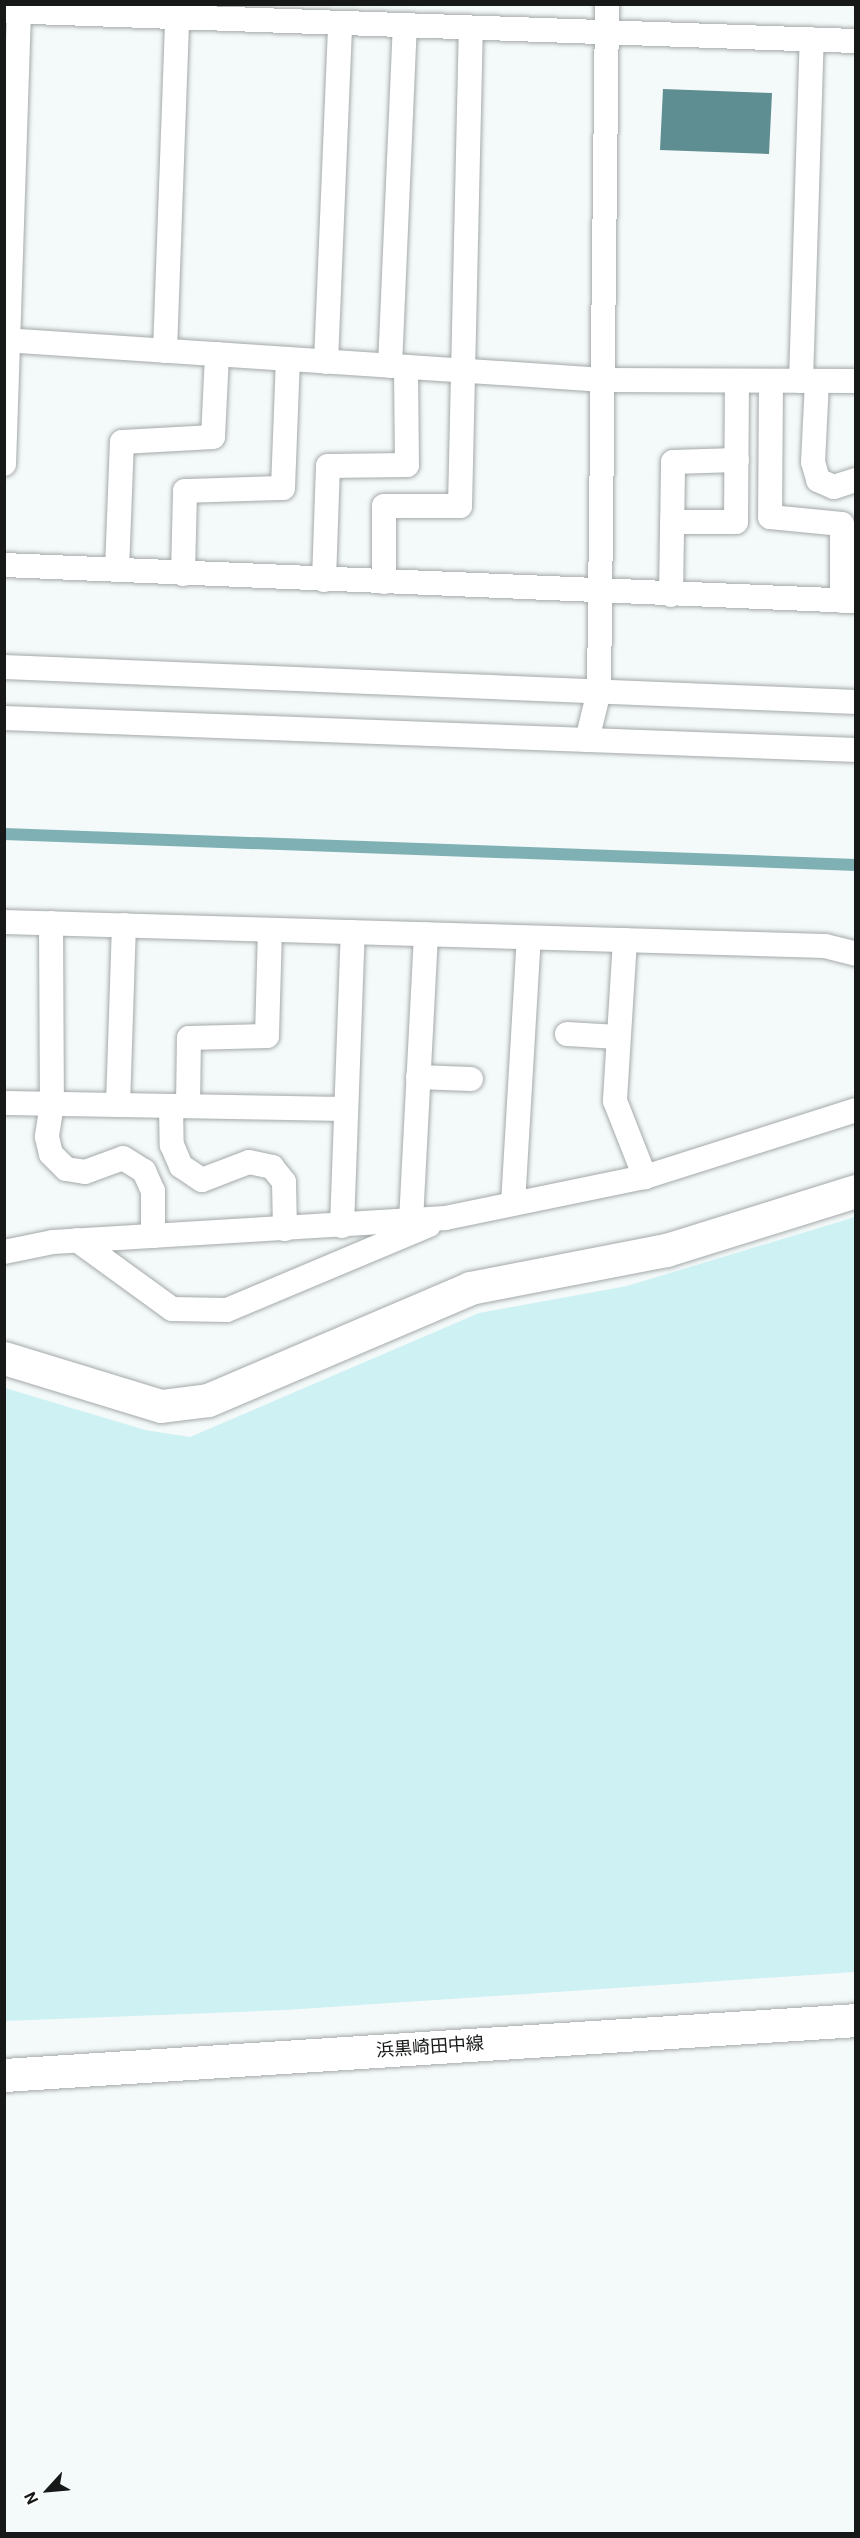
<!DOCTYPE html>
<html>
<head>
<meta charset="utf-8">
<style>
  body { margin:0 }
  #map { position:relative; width:860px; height:2538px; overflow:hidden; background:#f4f9f9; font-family:Roboto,"Noto Sans JP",sans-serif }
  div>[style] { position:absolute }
  .green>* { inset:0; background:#cef1f4 }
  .stream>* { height:12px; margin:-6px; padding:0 6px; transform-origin:6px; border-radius:6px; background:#7fb0b4 }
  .building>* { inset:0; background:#5e8d92 }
  .roads { filter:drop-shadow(0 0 2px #a4a9aa) drop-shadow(0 0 2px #a4a9aa) }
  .lane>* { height:24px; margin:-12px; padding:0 12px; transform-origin:12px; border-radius:12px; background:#fff }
  .street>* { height:33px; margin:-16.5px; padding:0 16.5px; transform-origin:16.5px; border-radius:16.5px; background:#fff }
  .secondary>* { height:33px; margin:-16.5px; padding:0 16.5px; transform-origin:16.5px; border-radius:16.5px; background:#fff }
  span { translate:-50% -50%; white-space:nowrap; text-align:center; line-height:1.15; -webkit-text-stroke:4.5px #fff; paint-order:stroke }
  .street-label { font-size:18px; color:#171919 }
  .frame { position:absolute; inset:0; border:6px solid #171919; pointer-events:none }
  .north { position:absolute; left:18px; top:2460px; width:60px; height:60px; -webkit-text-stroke:4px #fff; paint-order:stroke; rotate:244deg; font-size:16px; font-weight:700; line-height:24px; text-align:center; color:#171919 }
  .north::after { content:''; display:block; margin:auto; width:21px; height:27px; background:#171919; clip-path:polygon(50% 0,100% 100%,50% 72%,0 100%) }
</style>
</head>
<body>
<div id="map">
  <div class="green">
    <i style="clip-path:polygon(855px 1217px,855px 1972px,285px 2010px,5px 2021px,5px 1388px,145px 1430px,190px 1437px,479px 1313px,627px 1286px)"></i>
  </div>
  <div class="stream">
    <i style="left:4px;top:834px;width:853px;rotate:2.08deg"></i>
  </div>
  <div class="building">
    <i style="clip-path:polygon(663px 89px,772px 93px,769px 154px,660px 150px)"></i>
  </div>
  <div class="roads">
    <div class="lane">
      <i style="left:4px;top:11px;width:853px;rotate:2.02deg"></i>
      <i style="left:4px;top:340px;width:601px;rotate:3.81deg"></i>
      <i style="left:604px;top:380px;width:252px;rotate:0.2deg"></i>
      <i style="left:165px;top:351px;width:334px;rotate:-87.9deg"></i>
      <i style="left:326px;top:362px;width:339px;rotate:-87.6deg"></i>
      <i style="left:390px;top:366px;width:341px;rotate:-87.5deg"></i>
      <i style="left:771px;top:381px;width:136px;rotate:90.4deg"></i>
      <i style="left:770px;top:517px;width:72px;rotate:5.6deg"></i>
      <i style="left:842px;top:524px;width:77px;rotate:90deg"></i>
      <i style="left:801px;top:381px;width:342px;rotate:-88.2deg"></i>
      <i style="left:817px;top:381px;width:81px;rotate:92.8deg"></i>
      <i style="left:813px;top:462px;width:19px;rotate:74deg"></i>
      <i style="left:818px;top:480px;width:17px;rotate:24deg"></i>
      <i style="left:834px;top:487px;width:23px;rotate:-18deg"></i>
      <i style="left:4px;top:464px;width:460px;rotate:-88.1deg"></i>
      <i style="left:672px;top:522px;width:64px"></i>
      <i style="left:736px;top:522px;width:141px;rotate:-89.6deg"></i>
      <i style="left:4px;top:565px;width:853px;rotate:2.42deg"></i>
      <i style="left:117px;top:570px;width:128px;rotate:-87.8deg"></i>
      <i style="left:122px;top:442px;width:91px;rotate:-3.1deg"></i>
      <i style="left:213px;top:437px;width:83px;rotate:-87.2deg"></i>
      <i style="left:183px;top:574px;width:83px;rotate:-88.6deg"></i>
      <i style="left:185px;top:491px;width:98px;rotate:-1.8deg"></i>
      <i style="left:283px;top:488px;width:129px;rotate:-87.8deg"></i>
      <i style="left:324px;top:580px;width:114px;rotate:-88deg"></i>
      <i style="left:328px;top:466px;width:79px;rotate:-0.7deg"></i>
      <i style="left:407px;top:465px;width:98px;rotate:-90.6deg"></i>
      <i style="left:384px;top:582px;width:76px;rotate:-90deg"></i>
      <i style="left:384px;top:506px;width:76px"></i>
      <i style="left:460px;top:506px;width:478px;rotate:-88.7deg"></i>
      <i style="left:671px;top:595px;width:133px;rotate:-89.1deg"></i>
      <i style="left:673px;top:462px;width:64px;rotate:-1.8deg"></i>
      <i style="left:4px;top:667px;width:853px;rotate:2.35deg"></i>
      <i style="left:4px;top:718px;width:853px;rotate:2.15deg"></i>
      <i style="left:587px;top:740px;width:50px;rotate:-76.2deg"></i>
      <i style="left:599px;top:691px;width:687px;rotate:-89.33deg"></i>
      <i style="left:4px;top:922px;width:821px;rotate:1.67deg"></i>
      <i style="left:825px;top:946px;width:32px;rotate:14deg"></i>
      <i style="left:51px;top:923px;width:181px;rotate:89.7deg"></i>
      <i style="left:52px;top:1104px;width:33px;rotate:99deg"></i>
      <i style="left:47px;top:1137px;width:17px;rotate:77deg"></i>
      <i style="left:51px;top:1154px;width:21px;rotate:45deg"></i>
      <i style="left:66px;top:1169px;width:19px;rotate:9deg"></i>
      <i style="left:85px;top:1172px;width:40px;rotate:-20.2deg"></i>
      <i style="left:123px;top:1158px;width:25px;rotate:32deg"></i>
      <i style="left:144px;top:1171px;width:22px;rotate:66deg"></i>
      <i style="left:153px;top:1191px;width:45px;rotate:90deg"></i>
      <i style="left:625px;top:940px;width:161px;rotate:93.6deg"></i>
      <i style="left:615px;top:1101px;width:82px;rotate:68.5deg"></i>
      <i style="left:567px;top:1034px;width:51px;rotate:3.4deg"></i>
      <i style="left:418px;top:1077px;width:53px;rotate:2.2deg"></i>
      <i style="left:4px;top:1103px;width:342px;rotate:1deg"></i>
      <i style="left:118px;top:1105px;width:180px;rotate:-88.1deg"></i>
      <i style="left:171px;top:1106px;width:39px;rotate:89deg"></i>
      <i style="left:172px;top:1145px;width:23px;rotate:67deg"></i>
      <i style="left:181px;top:1166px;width:25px;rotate:34deg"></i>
      <i style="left:202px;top:1180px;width:50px;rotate:-21deg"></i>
      <i style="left:249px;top:1162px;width:24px;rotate:12deg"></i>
      <i style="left:272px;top:1167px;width:19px;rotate:51deg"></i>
      <i style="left:284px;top:1182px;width:47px;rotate:88.8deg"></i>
      <i style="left:188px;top:1106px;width:68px;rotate:-89.2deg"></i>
      <i style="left:189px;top:1038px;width:78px;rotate:-1.5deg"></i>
      <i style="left:267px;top:1036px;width:106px;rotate:-88.4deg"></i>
      <i style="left:513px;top:1204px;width:266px;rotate:-86.6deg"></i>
      <i style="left:411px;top:1221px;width:287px;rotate:-87deg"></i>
      <i style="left:342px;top:1226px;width:294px;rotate:-87.9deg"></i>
      <i style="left:77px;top:1240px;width:117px;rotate:36deg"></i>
      <i style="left:172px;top:1309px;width:55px;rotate:1deg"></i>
      <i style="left:227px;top:1310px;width:219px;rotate:-22.8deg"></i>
      <i style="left:4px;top:1252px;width:50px;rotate:-11.5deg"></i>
      <i style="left:53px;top:1242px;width:393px;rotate:-3.5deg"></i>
      <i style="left:445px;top:1218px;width:204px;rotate:-11.6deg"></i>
      <i style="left:645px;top:1177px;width:221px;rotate:-17.6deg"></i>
    </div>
    <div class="street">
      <i style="left:4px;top:1358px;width:164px;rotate:17deg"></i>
      <i style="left:161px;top:1406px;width:47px;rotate:-7.3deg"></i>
      <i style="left:208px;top:1400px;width:285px;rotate:-23.1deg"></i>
      <i style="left:470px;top:1288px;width:200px;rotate:-11deg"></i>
      <i style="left:666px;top:1250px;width:199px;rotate:-17.3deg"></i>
    </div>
    <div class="secondary">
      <i style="left:4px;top:2075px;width:854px;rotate:-3.69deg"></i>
    </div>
  </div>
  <div class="street-label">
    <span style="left:430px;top:2047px;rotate:-4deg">浜黒崎田中線</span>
  </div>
  <div class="frame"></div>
  <div class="north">N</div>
</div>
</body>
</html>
